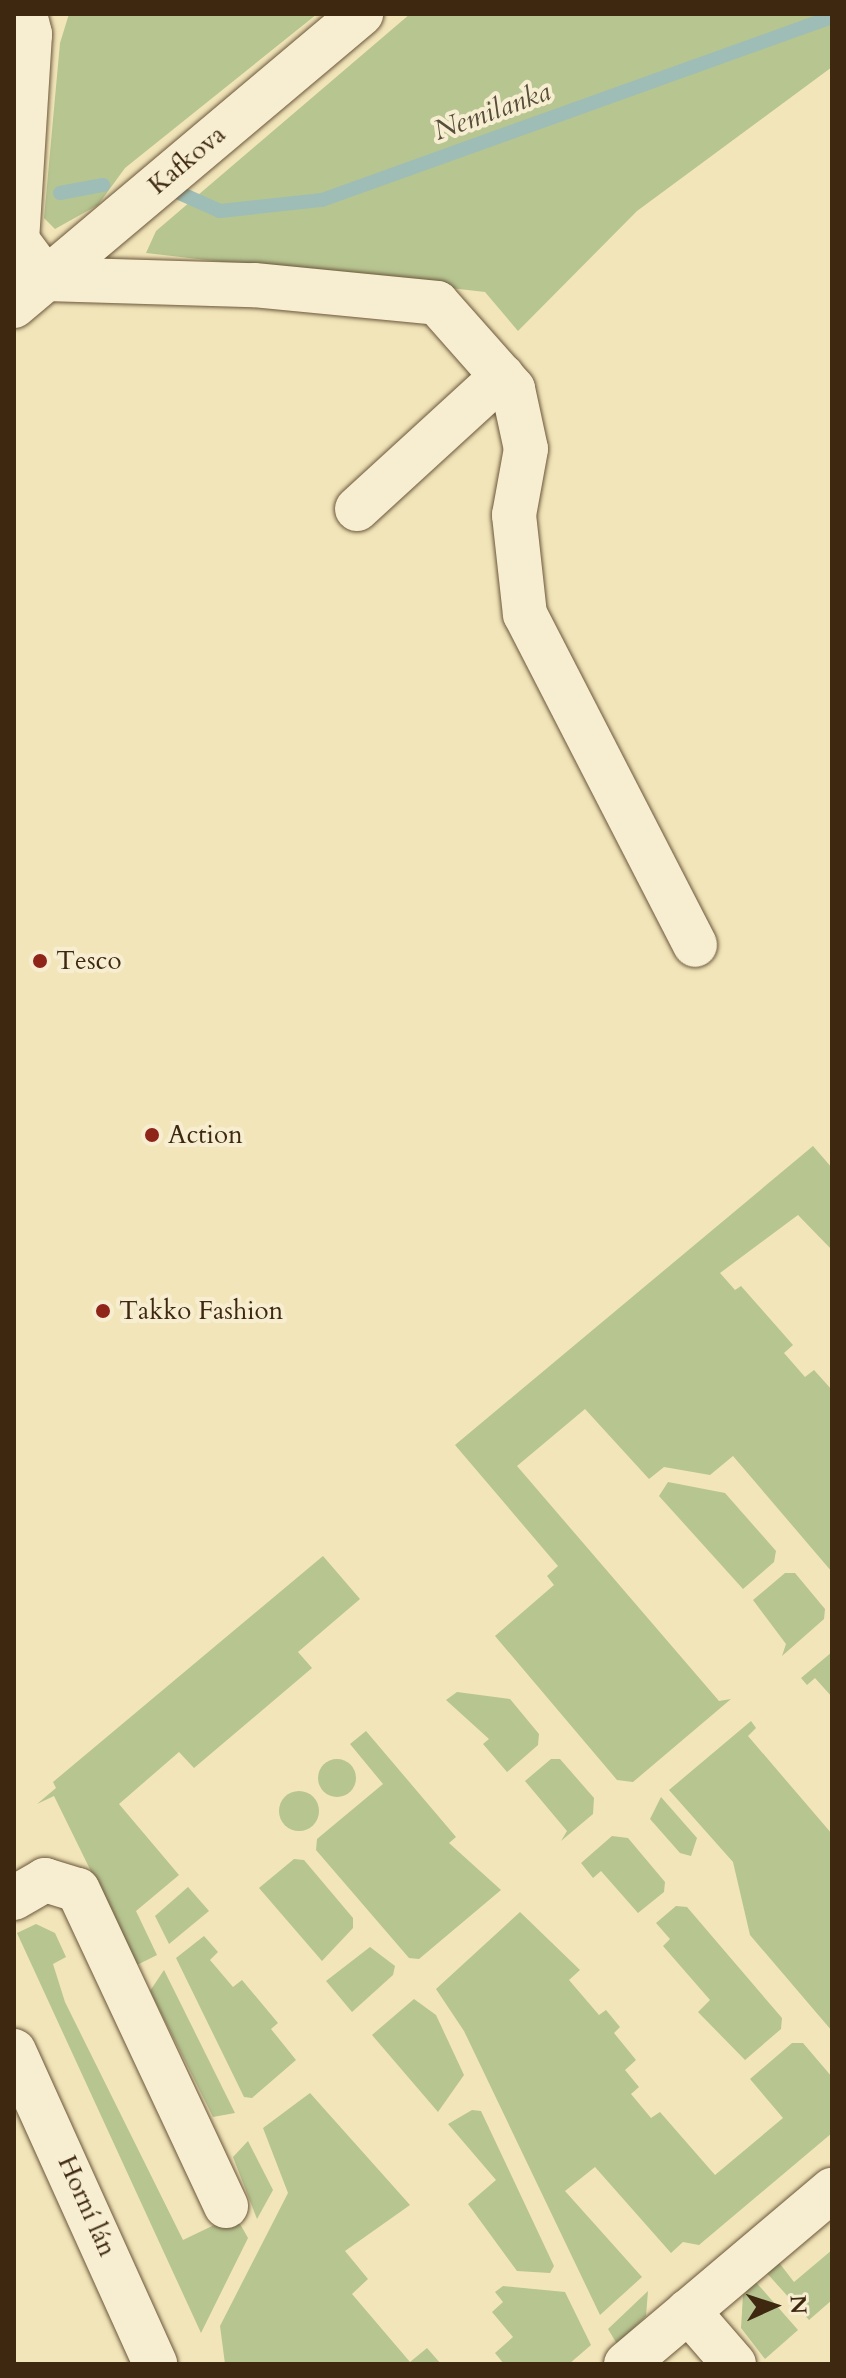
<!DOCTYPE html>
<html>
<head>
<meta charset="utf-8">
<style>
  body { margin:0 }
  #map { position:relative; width:846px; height:2378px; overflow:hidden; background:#f2e5b9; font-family:Cardo,serif }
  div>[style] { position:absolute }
  .green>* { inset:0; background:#b7c591 }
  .round { border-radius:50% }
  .stream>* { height:14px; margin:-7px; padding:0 7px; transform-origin:7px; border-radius:7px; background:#9dbdb6 }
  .roads { filter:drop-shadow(0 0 2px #6b573a) drop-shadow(0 0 2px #6b573a) }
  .minor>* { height:44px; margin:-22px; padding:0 22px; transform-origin:22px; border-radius:22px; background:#f7eed2 }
  .dots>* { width:22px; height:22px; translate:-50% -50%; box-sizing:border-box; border:4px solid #f7eed2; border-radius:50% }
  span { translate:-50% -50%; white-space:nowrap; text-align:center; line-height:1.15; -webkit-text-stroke:8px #f7eed2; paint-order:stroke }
  .street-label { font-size:26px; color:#3e2810 }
  .poi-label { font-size:26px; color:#3e2810 }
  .left { translate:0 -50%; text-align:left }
  .water-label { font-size:28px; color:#564d3a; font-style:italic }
  .frame { position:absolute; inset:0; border:16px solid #3e2810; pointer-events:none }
  .north { position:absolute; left:734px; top:2266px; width:80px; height:80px; -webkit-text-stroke:6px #f7eed2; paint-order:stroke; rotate:87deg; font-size:22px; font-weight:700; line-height:32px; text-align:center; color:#3e2810 }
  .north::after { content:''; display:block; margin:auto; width:28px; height:36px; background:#3e2810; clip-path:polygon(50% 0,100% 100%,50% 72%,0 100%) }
</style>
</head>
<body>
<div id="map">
  <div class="green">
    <i style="clip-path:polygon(69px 14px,317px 14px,125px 168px,98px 205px,55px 229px,44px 218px,60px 43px)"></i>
    <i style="clip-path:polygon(410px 14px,832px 14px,832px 67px,637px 211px,518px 331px,485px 292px,146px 253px,156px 231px)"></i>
    <i style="clip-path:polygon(813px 1146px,832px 1168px,832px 1250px,798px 1215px,720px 1273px,735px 1290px,741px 1286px,793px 1345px,784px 1353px,805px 1377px,814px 1370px,832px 1390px,832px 1572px,733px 1456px,710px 1475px,664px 1467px,649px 1479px,585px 1409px,517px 1466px,719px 1701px,731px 1699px,633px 1782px,617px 1780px,495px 1636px,554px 1585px,547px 1576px,558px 1566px,455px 1445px)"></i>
    <i style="clip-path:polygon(668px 1482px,725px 1493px,776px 1551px,774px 1562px,743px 1589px,659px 1496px)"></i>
    <i style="clip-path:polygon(323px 1556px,360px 1599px,298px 1652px,312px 1668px,194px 1768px,179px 1752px,119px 1804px,179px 1875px,136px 1911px,157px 1955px,137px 1965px,54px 1796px,37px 1804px,56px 1788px,53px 1782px)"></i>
    <i style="clip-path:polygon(785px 1573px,795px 1573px,825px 1609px,824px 1619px,782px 1656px,786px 1644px,753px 1600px)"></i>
    <i style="clip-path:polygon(832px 1652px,832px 1697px,815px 1678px,807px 1685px,801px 1678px)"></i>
    <i style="clip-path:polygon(457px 1692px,510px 1699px,539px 1734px,538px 1745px,507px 1772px,483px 1744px,489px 1739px,446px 1700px)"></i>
    <i style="clip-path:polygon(751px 1721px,756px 1728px,748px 1736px,832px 1834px,832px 2031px,750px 1935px,733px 1862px,669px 1790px)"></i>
    <i style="clip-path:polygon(366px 1731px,456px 1837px,449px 1843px,501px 1890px,419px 1959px,409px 1958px,316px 1850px,317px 1839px,383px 1784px,350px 1744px)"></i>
    <i class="round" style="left:318px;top:1759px;width:38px;height:38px"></i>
    <i style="clip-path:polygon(551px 1759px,560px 1759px,594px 1798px,593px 1814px,561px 1841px,567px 1831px,525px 1781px)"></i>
    <i class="round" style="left:279px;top:1791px;width:40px;height:40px"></i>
    <i style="clip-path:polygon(661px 1797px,697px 1838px,691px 1856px,680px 1853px,650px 1819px)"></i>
    <i style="clip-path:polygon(612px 1836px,628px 1838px,665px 1882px,664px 1892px,638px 1913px,601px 1871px,593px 1878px,581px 1863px)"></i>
    <i style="clip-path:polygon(294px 1859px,304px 1860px,353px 1918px,353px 1928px,322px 1961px,259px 1888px)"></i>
    <i style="clip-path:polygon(188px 1887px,209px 1911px,169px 1944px,155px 1916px)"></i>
    <i style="clip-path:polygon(676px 1906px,687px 1907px,782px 2018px,781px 2029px,745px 2060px,698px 2012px,710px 2000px,663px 1946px,670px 1939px,656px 1923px)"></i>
    <i style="clip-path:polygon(520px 1912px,580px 1970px,569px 1980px,599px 2015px,606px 2010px,620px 2027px,614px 2033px,636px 2060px,625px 2070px,639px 2087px,631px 2094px,651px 2118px,660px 2112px,715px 2175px,783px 2118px,750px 2079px,792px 2043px,803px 2043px,832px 2077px,832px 2133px,699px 2245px,683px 2242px,671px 2253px,595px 2167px,565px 2191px,642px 2277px,600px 2315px,464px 2031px,436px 1989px)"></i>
    <i style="clip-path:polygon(36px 1924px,55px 1933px,66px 1957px,53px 1964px,65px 2002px,183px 2240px,235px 2215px,248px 2238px,201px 2333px,17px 1933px)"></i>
    <i style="clip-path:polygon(204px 1936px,218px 1952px,210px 1960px,233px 1987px,242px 1980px,278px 2023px,271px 2029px,296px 2060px,252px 2098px,244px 2097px,176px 1958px)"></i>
    <i style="clip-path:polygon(370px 1947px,395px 1966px,393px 1975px,352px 2012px,326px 1981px)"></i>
    <i style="clip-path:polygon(164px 1970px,235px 2113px,213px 2117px,150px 1991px)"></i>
    <i style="clip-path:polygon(414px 1999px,436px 2015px,464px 2075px,438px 2112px,372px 2035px)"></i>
    <i style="clip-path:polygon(310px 2093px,410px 2205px,345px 2251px,368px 2279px,352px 2294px,410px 2362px,427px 2348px,441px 2364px,225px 2364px,220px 2326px,288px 2193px,263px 2128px)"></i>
    <i style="clip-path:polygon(472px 2110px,481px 2111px,554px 2266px,550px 2273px,517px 2271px,468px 2204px,496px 2180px,448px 2124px)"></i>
    <i style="clip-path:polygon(248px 2141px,273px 2190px,257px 2219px,233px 2157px)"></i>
    <i style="clip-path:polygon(832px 2250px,832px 2300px,809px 2320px,765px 2271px,777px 2260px,794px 2282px)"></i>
    <i style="clip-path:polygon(754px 2280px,798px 2330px,765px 2359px,741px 2328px,743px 2295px)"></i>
    <i style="clip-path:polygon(503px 2286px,565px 2292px,591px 2345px,569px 2364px,504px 2364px,495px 2353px,513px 2337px,492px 2312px,503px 2302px,495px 2292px)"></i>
    <i style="clip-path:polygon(648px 2291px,646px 2316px,617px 2344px,608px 2329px)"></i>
  </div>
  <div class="stream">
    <i style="left:166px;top:187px;width:59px;rotate:24deg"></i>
    <i style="left:220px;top:211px;width:103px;rotate:-6.2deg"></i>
    <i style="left:322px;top:200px;width:542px;rotate:-19.74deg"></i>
    <i style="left:60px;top:193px;width:44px;rotate:-10.5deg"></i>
  </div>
  <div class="roads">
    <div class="minor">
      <i style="left:25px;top:14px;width:21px;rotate:76deg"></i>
      <i style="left:30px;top:34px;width:206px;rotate:93.6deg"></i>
      <i style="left:17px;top:240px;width:49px;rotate:53.4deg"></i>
      <i style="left:46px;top:279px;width:208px;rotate:1.7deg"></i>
      <i style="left:254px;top:285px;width:184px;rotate:5.6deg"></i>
      <i style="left:437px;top:303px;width:115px;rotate:48.5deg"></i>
      <i style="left:513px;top:389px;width:61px;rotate:77.8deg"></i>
      <i style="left:526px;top:449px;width:67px;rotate:100.3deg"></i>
      <i style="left:514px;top:515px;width:100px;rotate:83.7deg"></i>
      <i style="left:525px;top:614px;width:372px;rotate:62.8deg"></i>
      <i style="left:14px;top:306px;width:454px;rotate:-40.1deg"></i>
      <i style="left:357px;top:509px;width:197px;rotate:-42.5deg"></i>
      <i style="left:14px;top:1898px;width:36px;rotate:-30deg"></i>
      <i style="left:45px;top:1880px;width:34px;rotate:17deg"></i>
      <i style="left:78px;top:1890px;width:349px;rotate:64.9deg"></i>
      <i style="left:14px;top:2051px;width:343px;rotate:65.7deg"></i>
      <i style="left:688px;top:2311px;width:70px;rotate:49deg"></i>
      <i style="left:626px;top:2364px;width:270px;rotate:-40.2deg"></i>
    </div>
  </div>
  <div class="dots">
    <i style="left:40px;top:961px;background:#8f2418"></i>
    <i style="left:152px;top:1135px;background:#8f2418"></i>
    <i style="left:103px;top:1311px;background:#8f2418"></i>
  </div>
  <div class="street-label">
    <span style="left:187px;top:160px;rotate:-40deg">Kafkova</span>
    <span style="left:87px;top:2206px;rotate:66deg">Horní lán</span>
  </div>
  <div class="poi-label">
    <span class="left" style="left:56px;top:961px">Tesco</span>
    <span class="left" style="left:168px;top:1135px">Action</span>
    <span class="left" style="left:119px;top:1311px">Takko Fashion</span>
  </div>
  <div class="water-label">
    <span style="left:492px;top:111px;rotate:-20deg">Nemilanka</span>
  </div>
  <div class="frame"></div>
  <div class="north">N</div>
</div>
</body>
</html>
